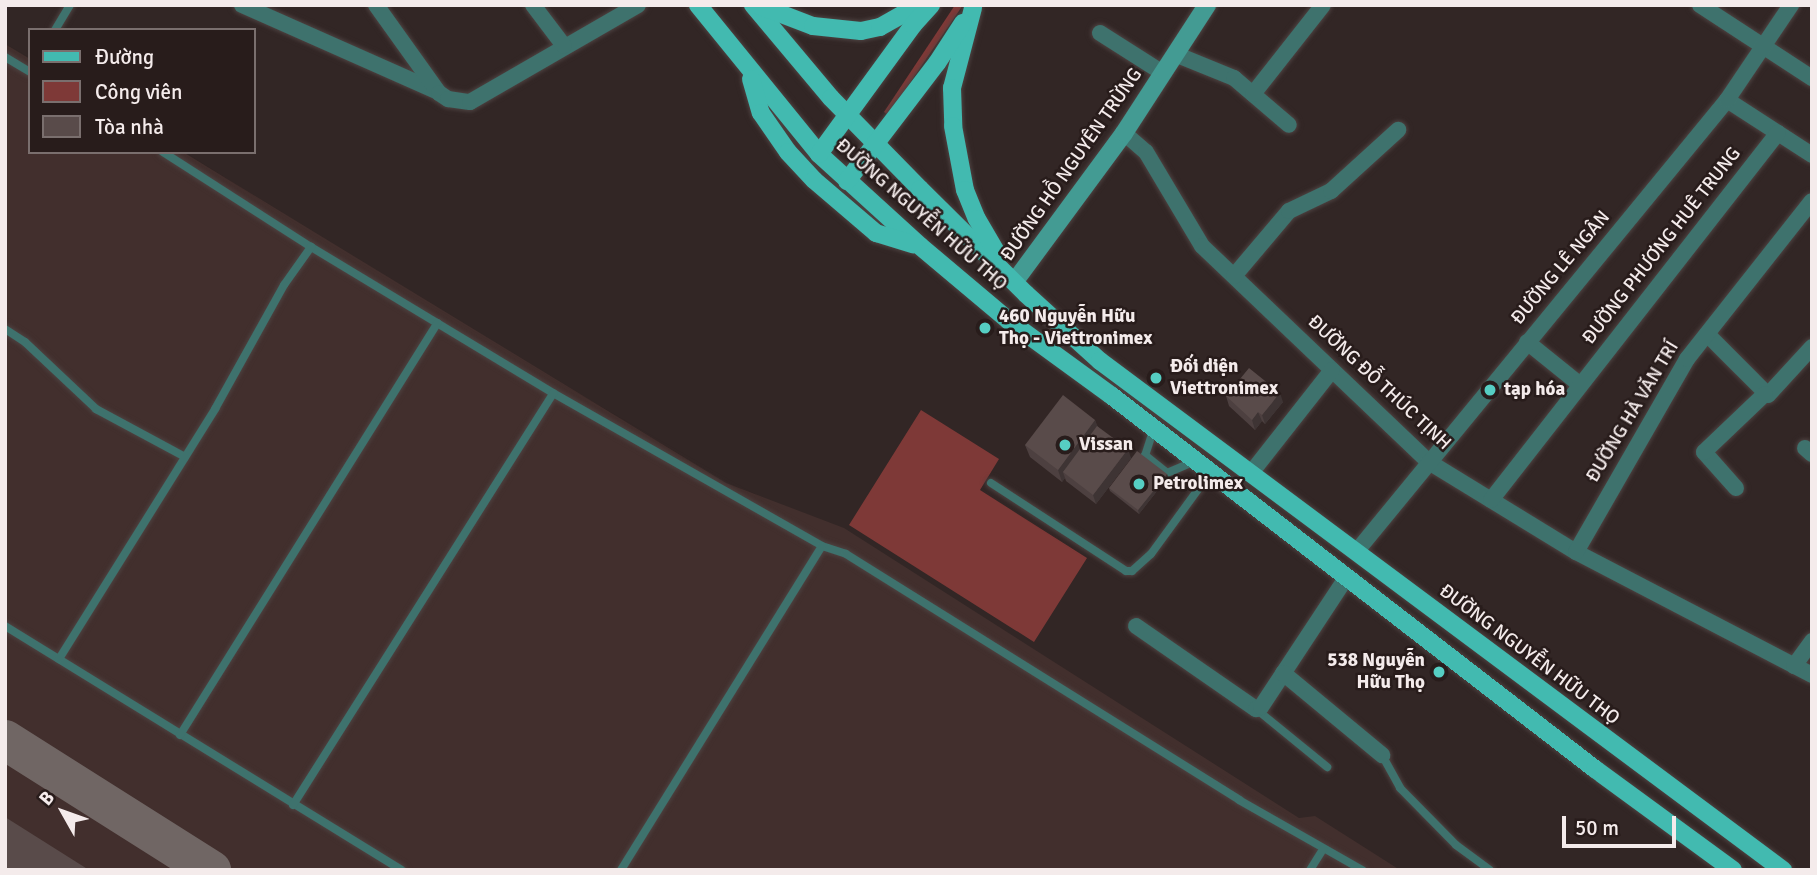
<!DOCTYPE html>
<html>
<head>
<meta charset="utf-8">
<style>
  body { margin:0 }
  #map { position:relative; width:1817px; height:875px; overflow:hidden; background:#322625; font-family:Signika,sans-serif }
  div>[style] { position:absolute }
  .built>* { inset:0; background:#422f2d }
  .green>* { inset:0; background:#7e3937 }
  .taxiway>* { height:40px; margin:-20px; padding:0 20px; transform-origin:20px; border-radius:20px; background:#706664 }
  .roads { filter:drop-shadow(0 0 2px #4d4241) drop-shadow(0 0 2px #4d4241) }
  .lane>* { height:8px; margin:-4px; padding:0 4px; transform-origin:4px; border-radius:4px; background:#3e726d }
  .street>* { height:16px; margin:-8px; padding:0 8px; transform-origin:8px; border-radius:8px; background:#3e726d }
  .secondary>* { height:18px; margin:-9px; padding:0 9px; transform-origin:9px; border-radius:9px; background:#439b93 }
  .primary>* { height:18px; margin:-9px; padding:0 9px; transform-origin:9px; border-radius:9px; background:#42bab0 }
  .wall>* { inset:0; background:#4d4040 }
  .shaded-wall>* { inset:0; background:#3e3434 }
  .building>* { inset:0; background:#594b4a }
  .dots>* { width:19px; height:19px; translate:-50% -50%; box-sizing:border-box; border:4px solid #281c1b; border-radius:50% }
  span { translate:-50% -50%; white-space:nowrap; text-align:center; line-height:1.15; -webkit-text-stroke:5px #281c1b; paint-order:stroke }
  .street-label { font-size:19px; color:#f4ebeb }
  .poi-label { font-size:19px; color:#f4ebeb; font-weight:700 }
  .left { translate:0 -50%; text-align:left }
  .right { translate:-100% -50%; text-align:right }
  .frame { position:absolute; inset:0; border:7px solid #f4ebeb; pointer-events:none }
  .legend { position:absolute; left:28px; top:28px; width:228px; height:126px; box-sizing:border-box; background:#281c1b; border:2px solid #7a6f6e; margin:0; padding:9px 12px; list-style:none; font-size:21px; color:#f4ebeb }
  .legend li { display:flex; align-items:center; gap:14px; height:35px }
  .legend b { width:35px; border:2px solid #7a6f6e }
  .north { position:absolute; left:28px; top:777px; width:70px; height:70px; -webkit-text-stroke:5px #281c1b; paint-order:stroke; rotate:310deg; font-size:19px; font-weight:700; line-height:28px; text-align:center; color:#f4ebeb }
  .north::after { content:''; display:block; margin:auto; width:24px; height:32px; background:#f4ebeb; clip-path:polygon(50% 0,100% 100%,50% 72%,0 100%) }
  .scale { position:absolute; left:1562px; top:816px; width:114px; height:32px; box-sizing:border-box; border:4px solid #f4ebeb; border-top:0; padding-left:9px; font-size:21px; line-height:24px; white-space:nowrap; color:#f4ebeb; -webkit-text-stroke:5px #281c1b; paint-order:stroke }
</style>
</head>
<body>
<div id="map">
  <div class="built">
    <i style="clip-path:polygon(5px 44px,30px 59px,30px 152px,183px 152px,726px 483px,844px 528px,1299px 818px,1315px 816px,1400px 870px,5px 870px)"></i>
  </div>
  <div class="green">
    <i style="clip-path:polygon(955px 5px,963px 5px,888px 115px,884px 112px)"></i>
    <i style="clip-path:polygon(921px 410px,999px 459px,980px 490px,1087px 558px,1034px 642px,849px 525px)"></i>
  </div>
  <div class="taxiway">
    <i style="left:5px;top:740px;width:244px;rotate:32.3deg"></i>
  </div>
  <div class="roads">
    <div class="lane">
      <i style="left:55px;top:30px;width:29px;rotate:-59deg"></i>
      <i style="left:5px;top:57px;width:29px;rotate:31deg"></i>
      <i style="left:163px;top:152px;width:176px;rotate:32.7deg"></i>
      <i style="left:311px;top:247px;width:283px;rotate:31.1deg"></i>
      <i style="left:553px;top:393px;width:309px;rotate:29.6deg"></i>
      <i style="left:822px;top:546px;width:25px;rotate:18deg"></i>
      <i style="left:846px;top:554px;width:464px;rotate:32deg"></i>
      <i style="left:1239px;top:800px;width:142px;rotate:29.6deg"></i>
      <i style="left:5px;top:329px;width:24px;rotate:33deg"></i>
      <i style="left:25px;top:342px;width:98px;rotate:43.3deg"></i>
      <i style="left:96px;top:409px;width:101px;rotate:28.3deg"></i>
      <i style="left:1154px;top:428px;width:28px;rotate:108deg"></i>
      <i style="left:1145px;top:455px;width:28px;rotate:39deg"></i>
      <i style="left:1167px;top:473px;width:30px;rotate:-23deg"></i>
      <i style="left:991px;top:483px;width:161px;rotate:33.1deg"></i>
      <i style="left:1126px;top:571px;width:6px"></i>
      <i style="left:1132px;top:571px;width:25px;rotate:-42deg"></i>
      <i style="left:1151px;top:554px;width:100px;rotate:-53.9deg"></i>
      <i style="left:5px;top:626px;width:465px;rotate:31.6deg"></i>
      <i style="left:59px;top:659px;width:295px;rotate:-58deg"></i>
      <i style="left:215px;top:409px;width:142px;rotate:-60.9deg"></i>
      <i style="left:284px;top:285px;width:47px;rotate:-54.6deg"></i>
      <i style="left:1256px;top:709px;width:92px;rotate:39.2deg"></i>
      <i style="left:180px;top:735px;width:486px;rotate:-58deg"></i>
      <i style="left:1382px;top:755px;width:38px;rotate:61deg"></i>
      <i style="left:1400px;top:788px;width:80px;rotate:45.5deg"></i>
      <i style="left:1456px;top:845px;width:42px;rotate:36.3deg"></i>
      <i style="left:293px;top:805px;width:487px;rotate:-57.7deg"></i>
      <i style="left:621px;top:870px;width:381px;rotate:-58.2deg"></i>
      <i style="left:1310px;top:870px;width:25px;rotate:-58deg"></i>
    </div>
    <div class="street">
      <i style="left:242px;top:5px;width:214px;rotate:23.9deg"></i>
      <i style="left:376px;top:5px;width:108px;rotate:54.4deg"></i>
      <i style="left:439px;top:93px;width:11px;rotate:34deg"></i>
      <i style="left:448px;top:99px;width:22px;rotate:8deg"></i>
      <i style="left:470px;top:102px;width:194px;rotate:-30deg"></i>
      <i style="left:533px;top:5px;width:51px;rotate:52.9deg"></i>
      <i style="left:1700px;top:5px;width:134px;rotate:33.1deg"></i>
      <i style="left:1100px;top:33px;width:75px;rotate:32.4deg"></i>
      <i style="left:1175px;top:54px;width:64px;rotate:22.1deg"></i>
      <i style="left:1234px;top:78px;width:72px;rotate:40.5deg"></i>
      <i style="left:1253px;top:94px;width:113px;rotate:-51.8deg"></i>
      <i style="left:1727px;top:100px;width:101px;rotate:32.9deg"></i>
      <i style="left:1124px;top:133px;width:29px;rotate:41deg"></i>
      <i style="left:1146px;top:152px;width:109px;rotate:59.2deg"></i>
      <i style="left:1202px;top:246px;width:313px;rotate:43.6deg"></i>
      <i style="left:1429px;top:462px;width:172px;rotate:31.5deg"></i>
      <i style="left:1576px;top:552px;width:266px;rotate:27.5deg"></i>
      <i style="left:1234px;top:276px;width:85px;rotate:-49.8deg"></i>
      <i style="left:1289px;top:211px;width:47px;rotate:-25.5deg"></i>
      <i style="left:1331px;top:191px;width:91px;rotate:-42.3deg"></i>
      <i style="left:1707px;top:334px;width:86px;rotate:45deg"></i>
      <i style="left:1768px;top:395px;width:65px;rotate:-47.5deg"></i>
      <i style="left:1527px;top:342px;width:67px;rotate:38.9deg"></i>
      <i style="left:1805px;top:448px;width:9px;rotate:41deg"></i>
      <i style="left:1251px;top:473px;width:131px;rotate:-51.8deg"></i>
      <i style="left:1736px;top:488px;width:48px;rotate:-131.6deg"></i>
      <i style="left:1704px;top:452px;width:84px;rotate:-43.6deg"></i>
      <i style="left:1491px;top:500px;width:466px;rotate:-52deg"></i>
      <i style="left:1356px;top:552px;width:585px;rotate:-50.62deg"></i>
      <i style="left:1727px;top:100px;width:115px;rotate:-56deg"></i>
      <i style="left:1576px;top:552px;width:223px;rotate:-60.1deg"></i>
      <i style="left:1687px;top:359px;width:201px;rotate:-51.7deg"></i>
      <i style="left:1136px;top:626px;width:146px;rotate:34.7deg"></i>
      <i style="left:1256px;top:709px;width:5px;rotate:-22deg"></i>
      <i style="left:1261px;top:707px;width:154px;rotate:-56.6deg"></i>
      <i style="left:1794px;top:666px;width:31px;rotate:-54deg"></i>
      <i style="left:1283px;top:673px;width:129px;rotate:39.6deg"></i>
    </div>
    <div class="secondary">
      <i style="left:1015px;top:281px;width:184px;rotate:-53.6deg"></i>
      <i style="left:1124px;top:133px;width:153px;rotate:-57deg"></i>
    </div>
    <div class="primary">
      <i style="left:698px;top:5px;width:192px;rotate:50.9deg"></i>
      <i style="left:819px;top:154px;width:137px;rotate:42.3deg"></i>
      <i style="left:920px;top:246px;width:116px;rotate:40.1deg"></i>
      <i style="left:1009px;top:321px;width:127px;rotate:36.1deg"></i>
      <i style="left:1112px;top:396px;width:610px;rotate:37.68deg"></i>
      <i style="left:1595px;top:769px;width:171px;rotate:36.2deg"></i>
      <i style="left:753px;top:5px;width:121px;rotate:50deg"></i>
      <i style="left:831px;top:98px;width:127px;rotate:45.6deg"></i>
      <i style="left:920px;top:189px;width:149px;rotate:44.7deg"></i>
      <i style="left:1026px;top:294px;width:100px;rotate:42.2deg"></i>
      <i style="left:1100px;top:361px;width:852px;rotate:36.7deg"></i>
      <i style="left:758px;top:5px;width:59px;rotate:20.9deg"></i>
      <i style="left:813px;top:26px;width:48px;rotate:5.9deg"></i>
      <i style="left:861px;top:31px;width:19px;rotate:-12deg"></i>
      <i style="left:880px;top:27px;width:45px;rotate:-29.4deg"></i>
      <i style="left:973px;top:8px;width:83px;rotate:104.7deg"></i>
      <i style="left:952px;top:88px;width:38px;rotate:88deg"></i>
      <i style="left:953px;top:126px;width:65px;rotate:79.4deg"></i>
      <i style="left:965px;top:190px;width:31px;rotate:68deg"></i>
      <i style="left:977px;top:219px;width:42px;rotate:59.7deg"></i>
      <i style="left:751px;top:79px;width:35px;rotate:74deg"></i>
      <i style="left:761px;top:113px;width:47px;rotate:55.3deg"></i>
      <i style="left:788px;top:152px;width:38px;rotate:47deg"></i>
      <i style="left:814px;top:180px;width:82px;rotate:40.5deg"></i>
      <i style="left:876px;top:233px;width:39px;rotate:17deg"></i>
      <i style="left:819px;top:154px;width:160px;rotate:-53.9deg"></i>
      <i style="left:913px;top:25px;width:27px;rotate:-48deg"></i>
      <i style="left:847px;top:181px;width:148px;rotate:-52.7deg"></i>
      <i style="left:937px;top:63px;width:48px;rotate:-57deg"></i>
    </div>
  </div>
  <div class="wall">
    <i style="clip-path:polygon(1226px 396px,1283px 402px,1265px 424px,1262px 421px,1255px 430px,1229px 406px)"></i>
    <i style="clip-path:polygon(1095px 420px,1097px 426px,1131px 458px,1096px 504px,1066px 481px,1065px 478px,1062px 482px,1030px 457px,1025px 445px)"></i>
    <i style="clip-path:polygon(1167px 474px,1168px 477px,1139px 514px,1110px 491px,1109px 488px)"></i>
  </div>
  <div class="shaded-wall">
    <i style="clip-path:polygon(1280px 393px,1283px 402px,1265px 424px,1262px 415px)"></i>
    <i style="clip-path:polygon(1258px 412px,1262px 421px,1255px 430px,1252px 420px)"></i>
    <i style="clip-path:polygon(1095px 420px,1100px 432px,1063px 472px,1065px 478px,1062px 482px,1058px 470px)"></i>
    <i style="clip-path:polygon(1128px 449px,1131px 458px,1096px 504px,1093px 495px)"></i>
    <i style="clip-path:polygon(1167px 474px,1168px 477px,1139px 514px,1138px 510px)"></i>
  </div>
  <div class="building">
    <i style="clip-path:polygon(1249px 368px,1280px 393px,1262px 415px,1258px 412px,1252px 420px,1226px 396px)"></i>
    <i style="clip-path:polygon(1063px 395px,1095px 420px,1058px 470px,1025px 445px)"></i>
    <i style="clip-path:polygon(1097px 426px,1128px 449px,1093px 495px,1063px 472px)"></i>
    <i style="clip-path:polygon(1137px 451px,1167px 474px,1138px 510px,1109px 488px)"></i>
    <i style="clip-path:polygon(5px 817px,89px 870px,5px 870px)"></i>
  </div>
  <div class="dots">
    <i style="left:985px;top:328px;background:#56cec3"></i>
    <i style="left:1156px;top:378px;background:#56cec3"></i>
    <i style="left:1490px;top:390px;background:#56cec3"></i>
    <i style="left:1065px;top:445px;background:#56cec3"></i>
    <i style="left:1139px;top:484px;background:#56cec3"></i>
    <i style="left:1439px;top:672px;background:#56cec3"></i>
  </div>
  <div class="street-label">
    <span style="left:1072px;top:165px;rotate:-55deg">ĐƯỜNG HỒ NGUYÊN TRỪNG</span>
    <span style="left:921px;top:215px;rotate:41deg">ĐƯỜNG NGUYỄN HỮU THỌ</span>
    <span style="left:1662px;top:246px;rotate:-52deg">ĐƯỜNG PHƯƠNG HUÊ TRUNG</span>
    <span style="left:1561px;top:268px;rotate:-50deg">ĐƯỜNG LÊ NGÂN</span>
    <span style="left:1379px;top:383px;rotate:43deg">ĐƯỜNG ĐỖ THÚC TỊNH</span>
    <span style="left:1633px;top:412px;rotate:-59deg">ĐƯỜNG HÀ VĂN TRÍ</span>
    <span style="left:1529px;top:655px;rotate:37deg">ĐƯỜNG NGUYỄN HỮU THỌ</span>
  </div>
  <div class="poi-label">
    <span class="left" style="left:999px;top:328px">460 Nguyễn Hữu<br>Thọ - Viettronimex</span>
    <span class="left" style="left:1170px;top:378px">Đối diện<br>Viettronimex</span>
    <span class="left" style="left:1504px;top:390px">tạp hóa</span>
    <span class="left" style="left:1079px;top:445px">Vissan</span>
    <span class="left" style="left:1153px;top:484px">Petrolimex</span>
    <span class="right" style="left:1425px;top:672px">538 Nguyễn<br>Hữu Thọ</span>
  </div>
  <div class="frame"></div>
  <ul class="legend">
  <li><b style="height:9px;background:#42bab0"></b>Đường</li>
  <li><b style="height:19px;background:#7e3937"></b>Công viên</li>
  <li><b style="height:19px;background:#594b4a"></b>Tòa nhà</li>
  </ul>
  <div class="north">B</div>
  <div class="scale">50 m</div>
</div>
</body>
</html>
